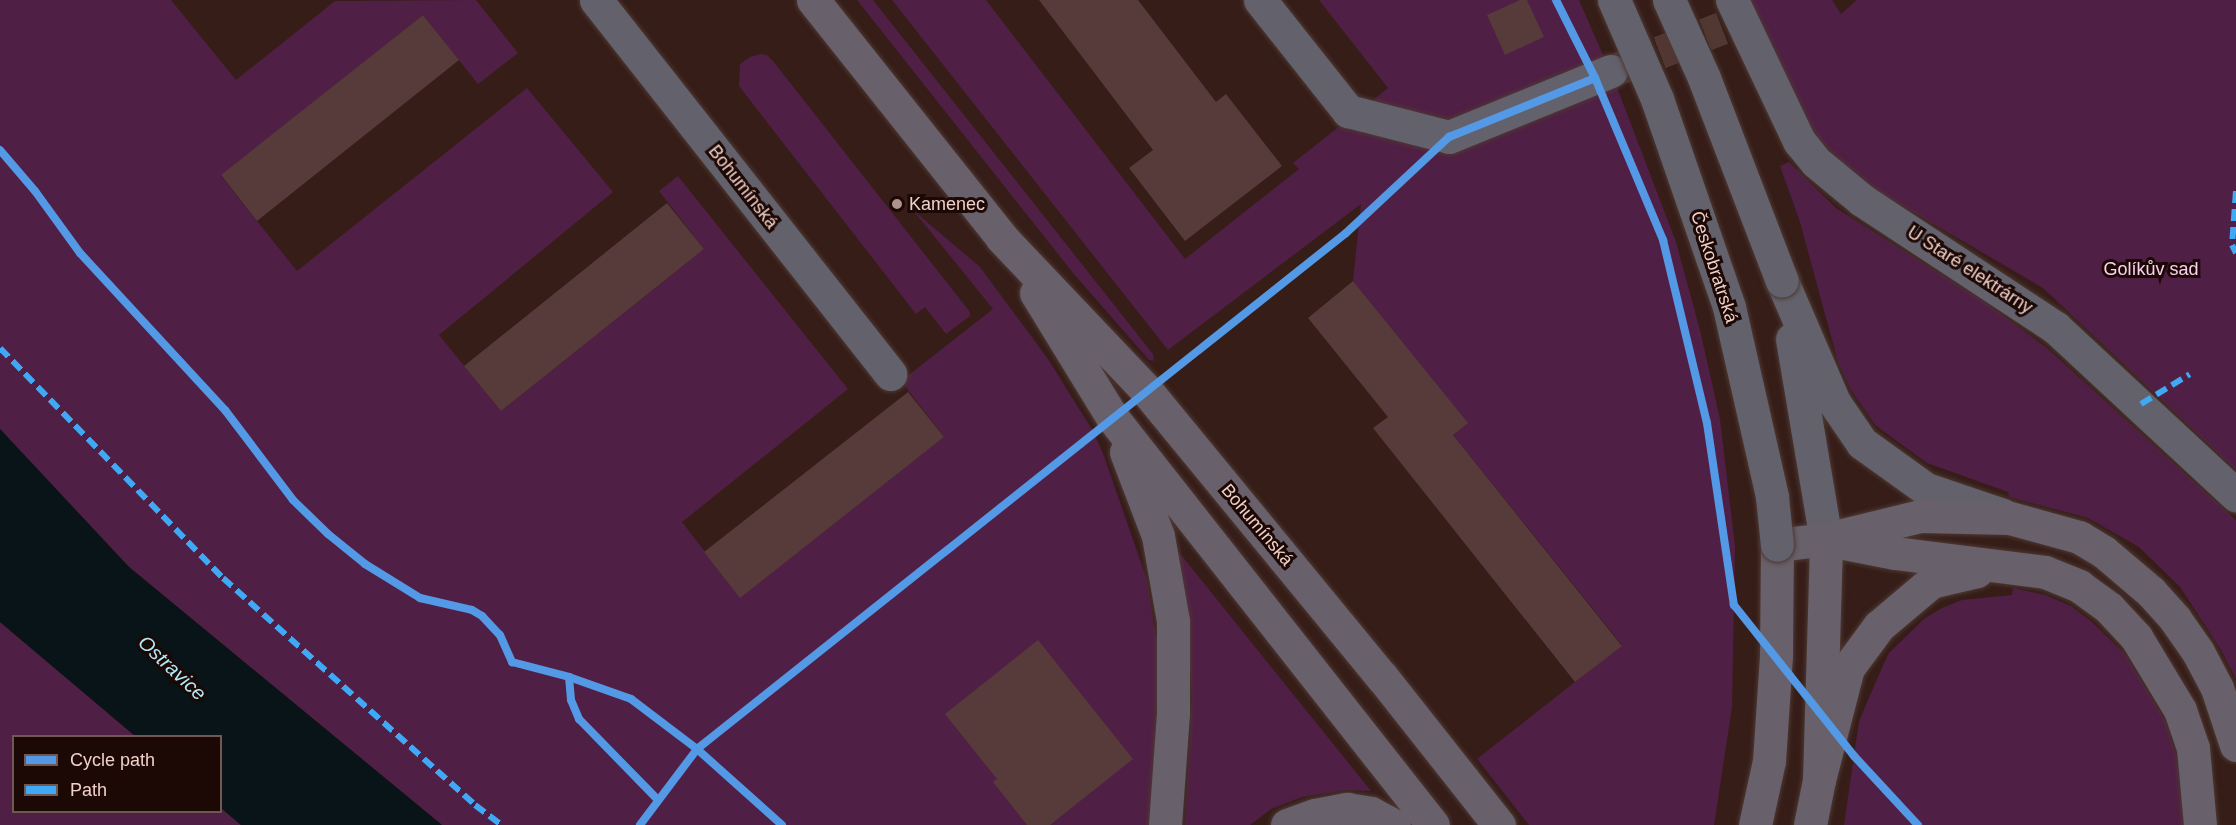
<!DOCTYPE html>
<html>
<head>
<meta charset="utf-8">
<style>
  body { margin:0 }
  #map { position:relative; width:2236px; height:825px; overflow:hidden; background:#361d18; font-family:Helvetica,sans-serif }
  div>[style] { position:absolute }
  .green>* { inset:0; background:#501f45 }
  .water>* { inset:0; background:#081417 }
  .building>* { inset:0; background:#573a3a }
  .minor-tunnel>* { height:33px; margin-top:-16.5px; transform-origin:0; background:repeating-linear-gradient(90deg,#523833 0 33px,transparent 0 49px) }
  .roads { filter:drop-shadow(0 0 2px #4d3833) drop-shadow(0 0 2px #4d3833) }
  .minor>* { height:33px; margin:-16.5px; padding:0 16.5px; transform-origin:16.5px; border-radius:16.5px; background:#63626c }
  .major>* { height:33px; margin:-16.5px; padding:0 16.5px; transform-origin:16.5px; border-radius:16.5px; background:#68606a }
  .bridges { filter:drop-shadow(0 0 2px #4d3833) drop-shadow(0 0 2px #4d3833) }
  .minor-bridge>* { height:33px; margin:-16.5px; padding:0 16.5px; transform-origin:16.5px; border-radius:16.5px; background:#63626c }
  .quiet>* { height:6px; margin-top:-3px; transform-origin:0; background:repeating-linear-gradient(90deg,#3fa9f5 0 12px,transparent 0 18px) }
  .cycleway>* { height:8px; margin:-4px; padding:0 4px; transform-origin:4px; border-radius:4px; background:#5399e6 }
  .dots>* { width:16px; height:16px; translate:-50% -50%; box-sizing:border-box; border:3px solid #1c0805; border-radius:50% }
  span { translate:-50% -50%; white-space:nowrap; text-align:center; line-height:1.15; -webkit-text-stroke:6px #1c0805; paint-order:stroke }
  .street-label { font-size:18px; color:#f0d1c9 }
  .poi-label { font-size:18px; color:#f0d1c9 }
  .left { translate:0 -50%; text-align:left }
  .park-label { font-size:18px; color:#fbd1f1 }
  .water-label { font-size:20px; color:#afebf9; font-style:italic }
  .legend { position:absolute; left:12px; top:735px; width:210px; height:78px; box-sizing:border-box; background:#1c0805; border:2px solid #715853; margin:0; padding:8px 10px; list-style:none; font-size:18px; color:#f0d1c9 }
  .legend li { display:flex; align-items:center; gap:12px; height:30px }
  .legend b { width:30px; border:2px solid #715853 }
</style>
</head>
<body>
<div id="map">
  <div class="green">
    <i style="clip-path:polygon(0 0,171px 0,236px 80px,335px 1px,476px 0,518px 53px,478px 84px,423px 15px,221px 176px,297px 271px,527px 88px,613px 192px,439px 335px,501px 411px,704px 249px,659px 191px,678px 176px,848px 389px,682px 522px,740px 597px,944px 437px,901px 381px,993px 309px,913px 210px,980px 267px,1048px 359px,1093px 431px,1104px 456px,1147px 580px,1159px 658px,1151px 825px,442px 825px,129px 567px,0 429px)"></i>
    <i style="clip-path:polygon(857px 0,873px 0,1153px 354px,1154px 361px,1149px 360px,1073px 273px)"></i>
    <i style="clip-path:polygon(892px 0,986px 0,1185px 259px,1299px 169px,1293px 163px,1388px 88px,1319px 0,1579px 0,1616px 85px,1676px 242px,1700px 330px,1720px 419px,1735px 546px,1734px 605px,1732px 707px,1714px 825px,1529px 825px,1477px 759px,1622px 645px,1453px 435px,1467px 423px,1353px 281px,1361px 204px,1168px 350px)"></i>
    <i style="clip-path:polygon(1750px 0,1832px 0,1841px 14px,1857px 0,2236px 0,2236px 470px,2043px 288px,1860px 181px,1814px 134px)"></i>
    <i style="clip-path:polygon(761px 54px,767px 55px,773px 61px,970px 312px,970px 316px,946px 334px,925px 307px,916px 314px,739px 86px,740px 64px,750px 57px)"></i>
    <i style="clip-path:polygon(1789px 162px,1836px 208px,1985px 302px,2047px 348px,2236px 520px,2236px 679px,2221px 650px,2180px 587px,2139px 547px,2088px 518px,2009px 497px,2008px 492px,1927px 463px,1875px 425px,1851px 390px,1838px 362px,1800px 222px,1780px 166px)"></i>
    <i style="clip-path:polygon(1174px 546px,1371px 791px,1347px 790px,1302px 797px,1271px 809px,1250px 825px,1185px 825px,1192px 697px,1188px 631px)"></i>
    <i style="clip-path:polygon(2013px 588px,2045px 595px,2071px 606px,2092px 622px,2125px 654px,2166px 722px,2177px 758px,2184px 825px,1844px 825px,1859px 721px,1888px 654px,1925px 618px,1942px 608px,1962px 600px,2012px 595px)"></i>
    <i style="clip-path:polygon(0 622px,135px 736px,14px 736px,14px 812px,220px 812px,221px 808px,241px 825px,0 825px)"></i>
  </div>
  <div class="water">
    <i style="clip-path:polygon(0 429px,129px 567px,442px 825px,241px 825px,221px 808px,220px 736px,135px 736px,0 622px)"></i>
  </div>
  <div class="building">
    <i style="clip-path:polygon(1039px 0,1138px 0,1216px 102px,1226px 94px,1282px 166px,1185px 241px,1129px 168px,1153px 150px)"></i>
    <i style="clip-path:polygon(1520px 0,1527px 0,1544px 37px,1505px 55px,1487px 15px)"></i>
    <i style="clip-path:polygon(423px 15px,459px 60px,257px 221px,221px 175px)"></i>
    <i style="clip-path:polygon(667px 203px,704px 249px,501px 411px,464px 366px)"></i>
    <i style="clip-path:polygon(1353px 281px,1468px 423px,1453px 435px,1622px 646px,1575px 682px,1373px 428px,1388px 417px,1308px 318px)"></i>
    <i style="clip-path:polygon(908px 392px,944px 437px,740px 598px,704px 552px)"></i>
    <i style="clip-path:polygon(1038px 640px,1133px 759px,1050px 825px,1027px 825px,993px 782px,997px 779px,945px 714px)"></i>
  </div>
  <div class="minor-tunnel">
    <i style="left:1614px;top:70px;width:116px;rotate:-21.3deg"></i>
  </div>
  <div class="roads">
    <div class="minor">
      <i style="left:596px;top:0;width:476px;rotate:51.8deg"></i>
      <i style="left:1260px;top:0;width:142px;rotate:51.6deg"></i>
      <i style="left:1348px;top:111px;width:104px;rotate:14.4deg"></i>
      <i style="left:1449px;top:137px;width:175px;rotate:-22.2deg"></i>
      <i style="left:1732px;top:0;width:156px;rotate:64.6deg"></i>
      <i style="left:1799px;top:141px;width:27px;rotate:51deg"></i>
      <i style="left:1816px;top:162px;width:60px;rotate:39.6deg"></i>
      <i style="left:1862px;top:200px;width:232px;rotate:33.4deg"></i>
      <i style="left:2056px;top:328px;width:246px;rotate:42.9deg"></i>
      <i style="left:1782px;top:281px;width:132px;rotate:66.7deg"></i>
      <i style="left:1834px;top:402px;width:50px;rotate:55.7deg"></i>
      <i style="left:1862px;top:443px;width:79px;rotate:35.7deg"></i>
      <i style="left:1926px;top:489px;width:81px;rotate:18.7deg"></i>
      <i style="left:1792px;top:339px;width:203px;rotate:80.4deg"></i>
    </div>
    <div class="major">
      <i style="left:813px;top:0;width:304px;rotate:51.5deg"></i>
      <i style="left:1002px;top:238px;width:209px;rotate:46.5deg"></i>
      <i style="left:1146px;top:390px;width:372px;rotate:50.6deg"></i>
      <i style="left:1382px;top:677px;width:189px;rotate:51.7deg"></i>
      <i style="left:1036px;top:293px;width:145px;rotate:58.5deg"></i>
      <i style="left:1112px;top:417px;width:519px;rotate:51.81deg"></i>
      <i style="left:1126px;top:452px;width:90px;rotate:69.1deg"></i>
      <i style="left:1158px;top:536px;width:86px;rotate:80deg"></i>
      <i style="left:1173px;top:621px;width:92px;rotate:90deg"></i>
      <i style="left:1173px;top:713px;width:112px;rotate:94.1deg"></i>
      <i style="left:1834px;top:541px;width:62px;rotate:11.1deg"></i>
      <i style="left:1895px;top:553px;width:151px;rotate:7.2deg"></i>
      <i style="left:2045px;top:572px;width:37px;rotate:22deg"></i>
      <i style="left:2079px;top:586px;width:37px;rotate:36deg"></i>
      <i style="left:2109px;top:608px;width:40px;rotate:47deg"></i>
      <i style="left:2136px;top:637px;width:85px;rotate:58.9deg"></i>
      <i style="left:2180px;top:710px;width:40px;rotate:71.1deg"></i>
      <i style="left:2193px;top:748px;width:77px;rotate:84.8deg"></i>
      <i style="left:1819px;top:780px;width:116px;rotate:-75.5deg"></i>
      <i style="left:1848px;top:668px;width:52px;rotate:-53.6deg"></i>
      <i style="left:1879px;top:626px;width:68px;rotate:-40.2deg"></i>
      <i style="left:1931px;top:582px;width:47px;rotate:-13.4deg"></i>
      <i style="left:1287px;top:825px;width:30px;rotate:-20deg"></i>
      <i style="left:1315px;top:815px;width:33px;rotate:-11deg"></i>
      <i style="left:1347px;top:809px;width:24px;rotate:9deg"></i>
      <i style="left:1371px;top:813px;width:26px;rotate:28deg"></i>
      <i style="left:1755px;top:825px;width:66px;rotate:-77.7deg"></i>
      <i style="left:1769px;top:761px;width:105px;rotate:-86.2deg"></i>
      <i style="left:1776px;top:656px;width:111px;rotate:-89.5deg"></i>
      <i style="left:1777px;top:545px;width:49px;rotate:-7deg"></i>
      <i style="left:1826px;top:539px;width:97px;rotate:-13.7deg"></i>
      <i style="left:1920px;top:516px;width:90px;rotate:1.3deg"></i>
      <i style="left:2010px;top:518px;width:72px;rotate:15.4deg"></i>
      <i style="left:2079px;top:537px;width:29px;rotate:31deg"></i>
      <i style="left:2104px;top:552px;width:62px;rotate:40.4deg"></i>
      <i style="left:2151px;top:592px;width:36px;rotate:48deg"></i>
      <i style="left:2175px;top:619px;width:40px;rotate:55.1deg"></i>
      <i style="left:2198px;top:652px;width:41px;rotate:62.2deg"></i>
      <i style="left:2217px;top:688px;width:60px;rotate:71.6deg"></i>
      <i style="left:1810px;top:825px;width:46px;rotate:-78.7deg"></i>
      <i style="left:1819px;top:780px;width:241px;rotate:-88.3deg"></i>
    </div>
  </div>
  <div class="bridges">
    <div class="minor-bridge">
      <i style="left:1614px;top:0;width:108px;rotate:66.5deg"></i>
      <i style="left:1657px;top:99px;width:220px;rotate:70.9deg"></i>
      <i style="left:1729px;top:307px;width:195px;rotate:77.2deg"></i>
      <i style="left:1772px;top:497px;width:48px;rotate:84.1deg"></i>
      <i style="left:1669px;top:0;width:85px;rotate:65.8deg"></i>
      <i style="left:1704px;top:78px;width:217px;rotate:69deg"></i>
    </div>
  </div>
  <div class="quiet">
    <i style="left:2236px;top:191px;width:54px;rotate:94.2deg"></i>
    <i style="left:2232px;top:245px;width:9px;rotate:63deg"></i>
    <i style="left:0;top:348px;width:320px;rotate:45.9deg"></i>
    <i style="left:223px;top:578px;width:339px;rotate:42deg"></i>
    <i style="left:475px;top:805px;width:34px;rotate:37deg"></i>
    <i style="left:2141px;top:404px;width:57px;rotate:-31.5deg"></i>
  </div>
  <div class="cycleway">
    <i style="left:1556px;top:0;width:87px;rotate:63.4deg"></i>
    <i style="left:1595px;top:78px;width:176px;rotate:67.2deg"></i>
    <i style="left:1663px;top:240px;width:188px;rotate:76.5deg"></i>
    <i style="left:1707px;top:423px;width:184px;rotate:81.6deg"></i>
    <i style="left:1734px;top:605px;width:193px;rotate:51.5deg"></i>
    <i style="left:1854px;top:756px;width:94px;rotate:47.2deg"></i>
    <i style="left:0;top:150px;width:54px;rotate:49.5deg"></i>
    <i style="left:35px;top:191px;width:77px;rotate:54deg"></i>
    <i style="left:80px;top:253px;width:214px;rotate:47.3deg"></i>
    <i style="left:225px;top:410px;width:113px;rotate:52.9deg"></i>
    <i style="left:293px;top:500px;width:49px;rotate:44.2deg"></i>
    <i style="left:328px;top:534px;width:48px;rotate:39deg"></i>
    <i style="left:365px;top:564px;width:65px;rotate:31.7deg"></i>
    <i style="left:420px;top:598px;width:53px;rotate:13deg"></i>
    <i style="left:472px;top:610px;width:12px;rotate:31deg"></i>
    <i style="left:482px;top:616px;width:26px;rotate:47deg"></i>
    <i style="left:500px;top:635px;width:30px;rotate:66deg"></i>
    <i style="left:512px;top:662px;width:59px;rotate:14.7deg"></i>
    <i style="left:569px;top:677px;width:66px;rotate:19.5deg"></i>
    <i style="left:631px;top:699px;width:83px;rotate:37.1deg"></i>
    <i style="left:697px;top:749px;width:114px;rotate:41.8deg"></i>
    <i style="left:569px;top:677px;width:23px;rotate:85deg"></i>
    <i style="left:571px;top:700px;width:21px;rotate:67deg"></i>
    <i style="left:579px;top:719px;width:112px;rotate:45.7deg"></i>
    <i style="left:640px;top:825px;width:95px;rotate:-53.1deg"></i>
    <i style="left:697px;top:749px;width:829px;rotate:-38.49deg"></i>
    <i style="left:1346px;top:233px;width:141px;rotate:-43deg"></i>
    <i style="left:1449px;top:137px;width:157px;rotate:-22deg"></i>
  </div>
  <div class="dots">
    <i style="left:897px;top:204px;background:#af928b"></i>
  </div>
  <div class="street-label">
    <span style="left:743px;top:187px;rotate:52deg">Bohumínská</span>
    <span style="left:1714px;top:267px;rotate:72deg">Českobratrská</span>
    <span style="left:1970px;top:270px;rotate:33deg">U Staré elektrárny</span>
    <span style="left:1257px;top:525px;rotate:50deg">Bohumínská</span>
  </div>
  <div class="poi-label">
    <span class="left" style="left:909px;top:204px">Kamenec</span>
  </div>
  <div class="park-label">
    <span style="left:2151px;top:269px">Golíkův sad</span>
  </div>
  <div class="water-label">
    <span style="left:172px;top:668px;rotate:43deg">Ostravice</span>
  </div>
  <ul class="legend">
  <li><b style="height:8px;background:#5399e6"></b>Cycle path</li>
  <li><b style="height:8px;background:#3fa9f5"></b>Path</li>
  </ul>
</div>
</body>
</html>
